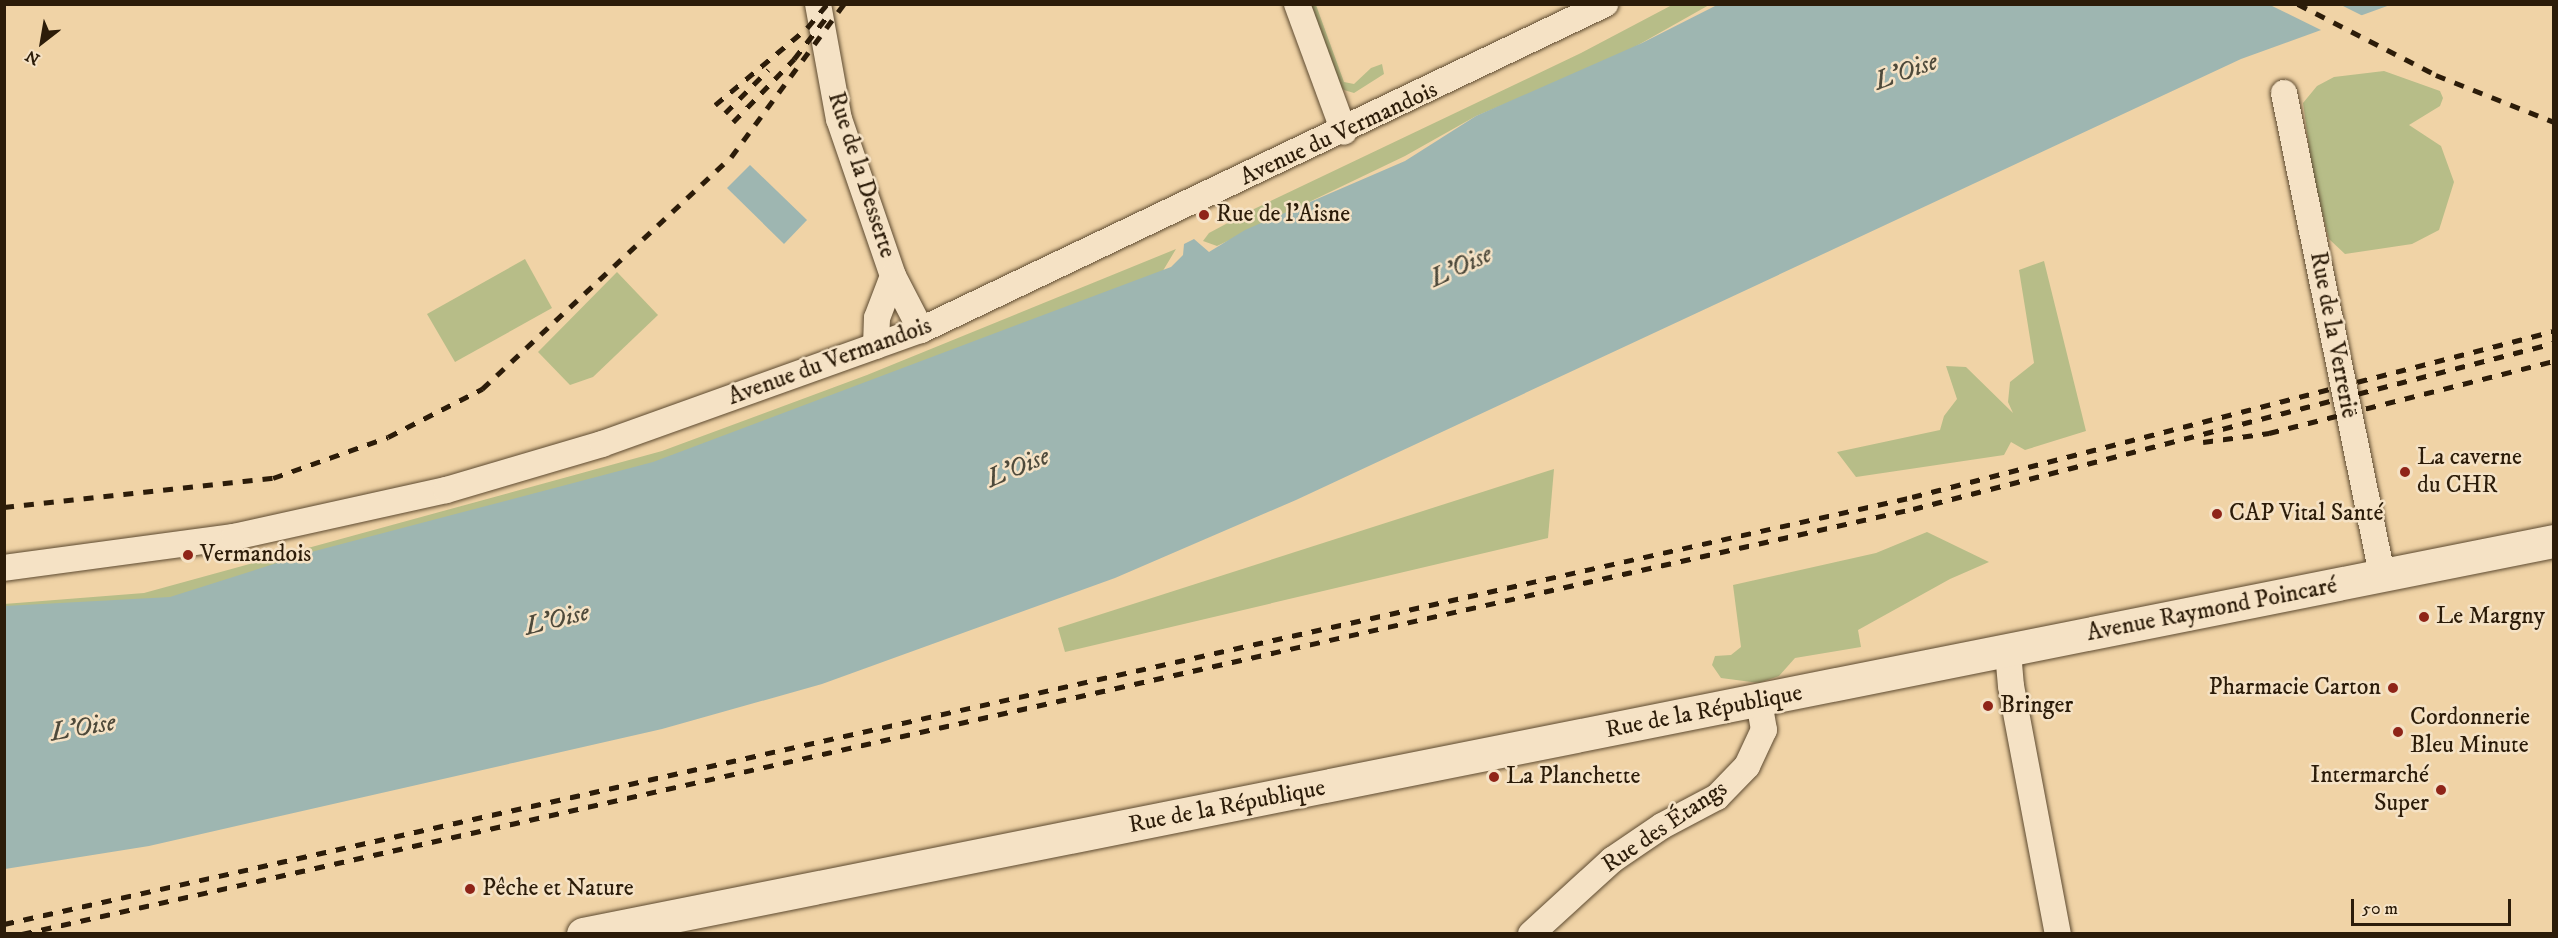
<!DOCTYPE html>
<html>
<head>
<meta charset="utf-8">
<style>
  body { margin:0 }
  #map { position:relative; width:2558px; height:938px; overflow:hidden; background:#f0d3a6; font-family:"IM FELL DW Pica",serif }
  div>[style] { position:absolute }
  .green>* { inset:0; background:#b7bd88 }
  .water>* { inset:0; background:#9eb6b1 }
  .pier>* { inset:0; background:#f0d3a6 }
  .roads { filter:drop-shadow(0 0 2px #5d4a30) drop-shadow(0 0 2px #5d4a30) }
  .street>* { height:26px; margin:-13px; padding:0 13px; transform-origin:13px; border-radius:13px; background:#f5e2c5 }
  .secondary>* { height:33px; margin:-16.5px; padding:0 16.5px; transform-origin:16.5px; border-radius:16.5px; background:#f5e2c5 }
  .rail>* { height:4.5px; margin-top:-2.25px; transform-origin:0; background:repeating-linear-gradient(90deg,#2c1c09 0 10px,transparent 0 20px) }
  .dots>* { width:16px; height:16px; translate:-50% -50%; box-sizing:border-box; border:3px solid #f5e2c5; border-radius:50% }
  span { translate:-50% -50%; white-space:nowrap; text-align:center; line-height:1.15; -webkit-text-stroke:5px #f5e2c5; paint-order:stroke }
  .street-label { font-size:24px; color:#2c1c09 }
  .poi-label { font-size:24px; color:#2c1c09 }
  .left { translate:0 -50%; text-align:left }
  .right { translate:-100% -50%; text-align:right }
  .water-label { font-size:26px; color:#4e4a3b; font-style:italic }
  .frame { position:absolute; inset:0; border:6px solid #2c1c09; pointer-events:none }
  .north { position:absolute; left:12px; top:12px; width:60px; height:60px; -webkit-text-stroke:4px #f5e2c5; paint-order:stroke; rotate:211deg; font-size:16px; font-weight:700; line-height:24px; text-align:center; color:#2c1c09 }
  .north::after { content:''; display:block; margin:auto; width:21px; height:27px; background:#2c1c09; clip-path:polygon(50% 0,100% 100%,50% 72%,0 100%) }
  .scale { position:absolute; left:2351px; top:899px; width:160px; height:27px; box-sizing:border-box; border:3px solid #2c1c09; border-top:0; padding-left:8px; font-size:18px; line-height:21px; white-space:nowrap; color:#2c1c09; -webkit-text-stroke:4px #f5e2c5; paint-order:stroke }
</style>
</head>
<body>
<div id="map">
  <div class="green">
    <i style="clip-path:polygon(1309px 5px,1316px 5px,1344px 82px,1354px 84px,1371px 68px,1382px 64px,1384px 74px,1354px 93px,1344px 90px,1337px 82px)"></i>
    <i style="clip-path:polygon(1672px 5px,1709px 5px,1615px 58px,1476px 116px,1405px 156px,1217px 246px,1203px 241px,1209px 233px,1254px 209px,1581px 53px)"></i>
    <i style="clip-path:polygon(2384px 71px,2440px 91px,2443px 98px,2440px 106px,2409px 125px,2441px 146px,2454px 182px,2439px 230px,2412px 244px,2345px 254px,2329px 239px,2313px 176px,2303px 103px,2317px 86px,2334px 77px)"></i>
    <i style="clip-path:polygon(1176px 249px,1158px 279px,679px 466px,146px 604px,5px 622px,4px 604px,144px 593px,662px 451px,867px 375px)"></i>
    <i style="clip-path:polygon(525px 259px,552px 308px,455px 362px,427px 314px)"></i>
    <i style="clip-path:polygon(2044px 261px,2086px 431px,2025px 450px,2011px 442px,2004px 455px,1856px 477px,1837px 452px,1940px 430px,1944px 416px,1957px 399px,1946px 366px,1966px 367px,2013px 413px,2008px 402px,2010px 382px,2034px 363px,2019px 270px)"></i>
    <i style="clip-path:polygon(617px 272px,658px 315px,593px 377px,570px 385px,538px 352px)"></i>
    <i style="clip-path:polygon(1554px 469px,1548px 538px,1065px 652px,1058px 628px)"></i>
    <i style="clip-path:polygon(1927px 532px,1989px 562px,1950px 579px,1858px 630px,1861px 647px,1795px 658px,1779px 676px,1759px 683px,1721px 678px,1712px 665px,1715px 656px,1731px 655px,1741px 647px,1733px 585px,1876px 553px)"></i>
  </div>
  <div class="water">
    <i style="clip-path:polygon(1717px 5px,2390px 5px,2241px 59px,1296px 500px,1115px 578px,822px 684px,662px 729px,149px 846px,5px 869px,5px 606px,170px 597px,315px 551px,653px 462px,1171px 267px,1183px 255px,1184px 244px,1194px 239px,1209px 252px,1245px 230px,1405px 161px,1476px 116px,1642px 43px)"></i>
    <i style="clip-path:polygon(750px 165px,807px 220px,784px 244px,727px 188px)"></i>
  </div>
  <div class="pier">
    <i style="clip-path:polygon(2270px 5px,2341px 5px,2365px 17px,2325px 32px)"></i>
  </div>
  <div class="roads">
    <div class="street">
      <i style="left:818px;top:4px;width:117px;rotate:79.7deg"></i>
      <i style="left:839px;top:119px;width:166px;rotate:71deg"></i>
      <i style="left:893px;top:276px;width:61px;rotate:62.6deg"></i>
      <i style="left:1297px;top:4px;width:136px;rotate:69.8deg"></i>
      <i style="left:2284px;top:93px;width:493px;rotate:78.5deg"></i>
      <i style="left:876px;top:346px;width:28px;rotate:-88deg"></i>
      <i style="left:877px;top:318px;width:45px;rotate:-69.1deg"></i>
      <i style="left:4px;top:568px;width:232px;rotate:-7.7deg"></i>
      <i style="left:234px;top:537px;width:217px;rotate:-12.5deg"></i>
      <i style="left:446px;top:490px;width:163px;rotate:-16.4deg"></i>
      <i style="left:602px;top:444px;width:339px;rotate:-19.7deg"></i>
      <i style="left:921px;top:330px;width:758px;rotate:-25.48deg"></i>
      <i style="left:2008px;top:652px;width:34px;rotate:85deg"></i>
      <i style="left:2011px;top:686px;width:252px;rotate:79.3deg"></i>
      <i style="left:1531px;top:934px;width:110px;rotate:-42.4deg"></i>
      <i style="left:1612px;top:860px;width:60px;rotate:-34.2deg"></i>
      <i style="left:1662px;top:826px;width:62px;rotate:-27.8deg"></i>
      <i style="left:1717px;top:797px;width:43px;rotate:-45.9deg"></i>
      <i style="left:1747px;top:766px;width:40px;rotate:-65deg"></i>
      <i style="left:1764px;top:730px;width:28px;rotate:-100deg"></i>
    </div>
    <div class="secondary">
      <i style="left:583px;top:934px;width:2010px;rotate:-11.28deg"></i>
    </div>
  </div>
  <div class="rail">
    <i style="left:2298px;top:4px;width:155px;rotate:27.2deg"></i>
    <i style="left:2436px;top:75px;width:127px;rotate:21.7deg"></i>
    <i style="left:715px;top:105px;width:120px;rotate:-39.9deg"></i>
    <i style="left:807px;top:28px;width:31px;rotate:-50deg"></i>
    <i style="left:725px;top:113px;width:61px;rotate:-45deg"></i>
    <i style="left:733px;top:122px;width:88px;rotate:-45.9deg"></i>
    <i style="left:794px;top:59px;width:51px;rotate:-52.2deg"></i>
    <i style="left:2203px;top:442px;width:67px;rotate:-7.8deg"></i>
    <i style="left:2269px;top:433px;width:294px;rotate:-14.2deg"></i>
    <i style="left:4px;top:507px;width:271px;rotate:-6.2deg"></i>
    <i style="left:273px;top:478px;width:122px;rotate:-19.6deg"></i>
    <i style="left:388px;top:437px;width:106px;rotate:-27.1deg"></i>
    <i style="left:482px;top:389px;width:340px;rotate:-43deg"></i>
    <i style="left:731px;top:157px;width:190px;rotate:-53.6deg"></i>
    <i style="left:4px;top:924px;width:1955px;rotate:-12.61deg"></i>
    <i style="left:1912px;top:497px;width:663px;rotate:-14.5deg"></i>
    <i style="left:22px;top:934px;width:1938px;rotate:-12.67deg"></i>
    <i style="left:1913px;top:509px;width:662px;rotate:-14.52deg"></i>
  </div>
  <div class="dots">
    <i style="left:1204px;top:215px;background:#8f2418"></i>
    <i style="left:2405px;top:472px;background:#8f2418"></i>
    <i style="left:2217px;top:514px;background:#8f2418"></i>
    <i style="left:188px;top:555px;background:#8f2418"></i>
    <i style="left:2424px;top:617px;background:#8f2418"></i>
    <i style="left:2393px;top:688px;background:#8f2418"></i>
    <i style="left:1988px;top:706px;background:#8f2418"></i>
    <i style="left:2398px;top:732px;background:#8f2418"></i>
    <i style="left:1494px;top:777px;background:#8f2418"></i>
    <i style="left:2441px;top:790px;background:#8f2418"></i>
    <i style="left:470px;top:889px;background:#8f2418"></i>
  </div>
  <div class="street-label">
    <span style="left:1339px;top:134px;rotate:-25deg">Avenue du Vermandois</span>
    <span style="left:861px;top:175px;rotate:72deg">Rue de la Desserte</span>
    <span style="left:2333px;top:335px;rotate:79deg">Rue de la Verrerie</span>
    <span style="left:830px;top:362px;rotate:-20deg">Avenue du Vermandois</span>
    <span style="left:2212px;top:610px;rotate:-11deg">Avenue Raymond Poincaré</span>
    <span style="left:1704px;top:712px;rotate:-11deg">Rue de la République</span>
    <span style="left:1227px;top:807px;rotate:-11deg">Rue de la République</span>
    <span style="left:1665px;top:827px;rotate:-34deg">Rue des Étangs</span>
  </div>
  <div class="poi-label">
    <span class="left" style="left:1216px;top:215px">Rue de l'Aisne</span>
    <span class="left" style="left:2417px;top:472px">La caverne<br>du CHR</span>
    <span class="left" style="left:2229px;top:514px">CAP Vital Santé</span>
    <span class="left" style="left:200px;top:555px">Vermandois</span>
    <span class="left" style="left:2436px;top:617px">Le Margny</span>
    <span class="right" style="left:2381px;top:688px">Pharmacie Carton</span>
    <span class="left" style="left:2000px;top:706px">Bringer</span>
    <span class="left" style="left:2410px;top:732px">Cordonnerie<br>Bleu Minute</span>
    <span class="right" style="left:2429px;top:790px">Intermarché<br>Super</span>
    <span class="left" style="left:1506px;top:777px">La Planchette</span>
    <span class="left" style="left:482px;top:889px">Pêche et Nature</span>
  </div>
  <div class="water-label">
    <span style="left:1906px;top:72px;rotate:-20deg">L'Oise</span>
    <span style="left:1461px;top:267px;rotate:-25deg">L'Oise</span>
    <span style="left:1018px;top:468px;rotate:-23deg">L'Oise</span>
    <span style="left:557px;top:620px;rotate:-14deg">L'Oise</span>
    <span style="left:83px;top:728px;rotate:-10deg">L'Oise</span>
  </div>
  <div class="frame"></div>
  <div class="north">N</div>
  <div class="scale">50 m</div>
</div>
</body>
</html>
